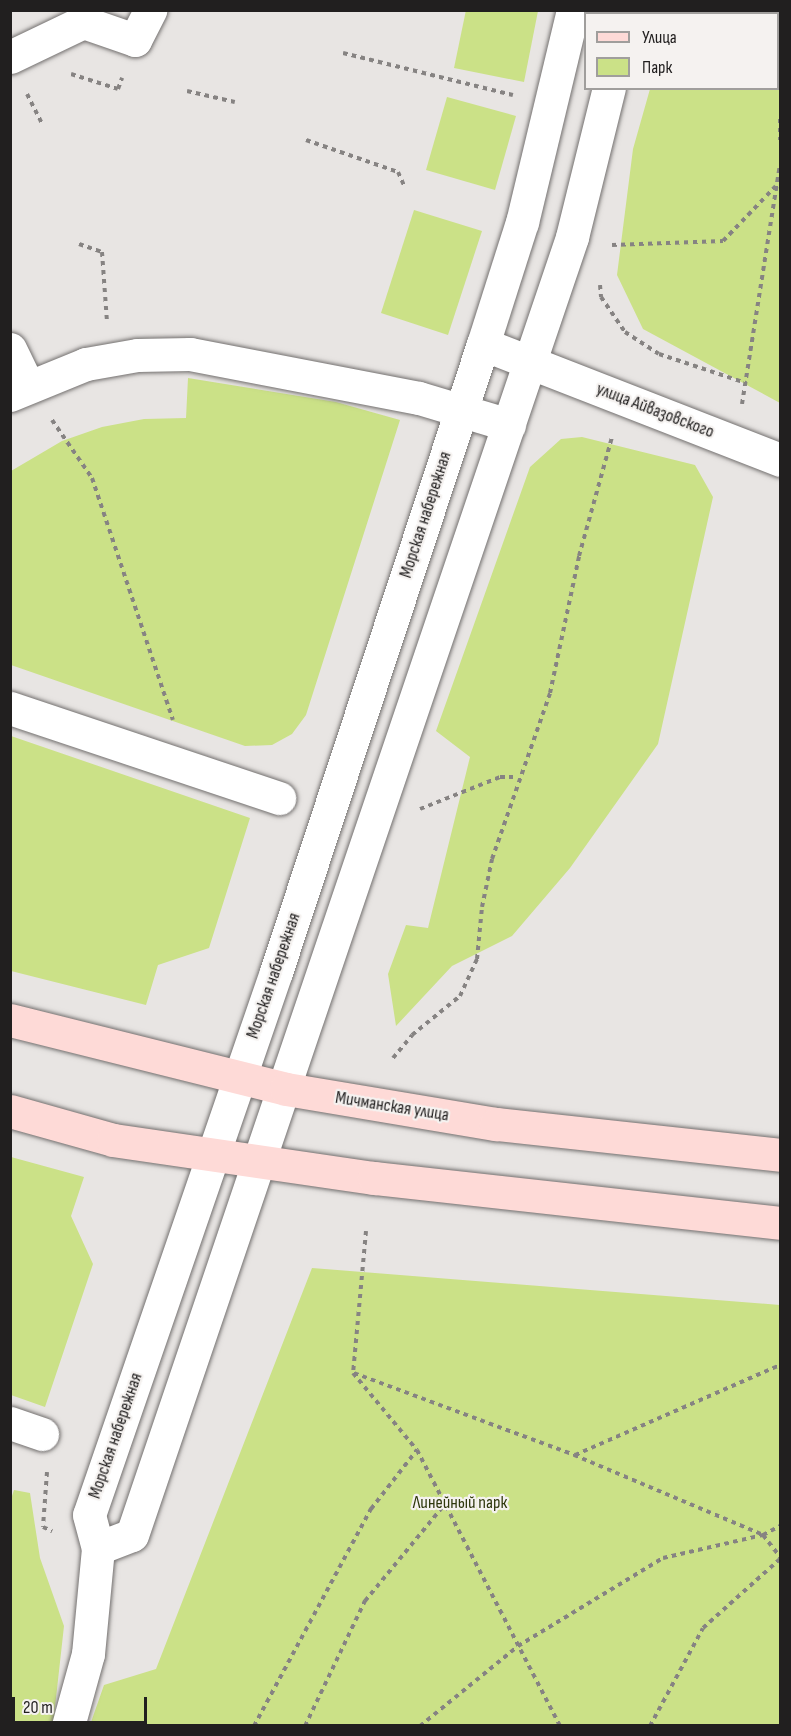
<!DOCTYPE html>
<html>
<head>
<meta charset="utf-8">
<style>
  body { margin:0 }
  #map { position:relative; width:791px; height:1736px; overflow:hidden; background:#e8e5e3; font-family:"Sofia Sans Condensed",sans-serif }
  div>[style] { position:absolute }
  .green>* { inset:0; background:#cbe187 }
  .path>* { height:4px; margin-top:-2px; transform-origin:0; background:repeating-linear-gradient(90deg,#868382 0 4.5px,transparent 0 9px) }
  .roads { filter:drop-shadow(0 0 2px #73706f) drop-shadow(0 0 2px #73706f) }
  .minor>* { height:33px; margin:-16.5px; padding:0 16.5px; transform-origin:16.5px; border-radius:16.5px; background:#fff }
  .major>* { height:33px; margin:-16.5px; padding:0 16.5px; transform-origin:16.5px; border-radius:16.5px; background:#fedad7 }
  span { translate:-50% -50%; white-space:nowrap; text-align:center; line-height:1.15; -webkit-text-stroke:4.5px #f5f2f0; paint-order:stroke }
  .street-label { font-size:18px; color:#211f1f }
  .park-label { font-size:18px; color:#2f380d }
  .frame { position:absolute; inset:0; border:12px solid #211f1f; pointer-events:none }
  .legend { position:absolute; left:584px; top:12px; width:195px; height:78px; box-sizing:border-box; background:#f5f2f0; border:2px solid #a09e9c; margin:0; padding:8px 10px; list-style:none; font-size:18px; color:#211f1f }
  .legend li { display:flex; align-items:center; gap:12px; height:30px }
  .legend b { width:30px; border:2px solid #a09e9c }
  .scale { position:absolute; left:12px; top:1697px; width:135px; height:27px; box-sizing:border-box; border:3px solid #211f1f; border-top:0; padding-left:8px; font-size:18px; line-height:21px; white-space:nowrap; color:#211f1f; -webkit-text-stroke:4px #f5f2f0; paint-order:stroke }
</style>
</head>
<body>
<div id="map">
  <div class="green">
    <i style="clip-path:polygon(466px 10px,538px 11px,524px 82px,454px 68px)"></i>
    <i style="clip-path:polygon(667px 11px,780px 11px,780px 403px,643px 329px,617px 275px,633px 149px,650px 89px,778px 88px,778px 14px,667px 13px)"></i>
    <i style="clip-path:polygon(447px 97px,516px 116px,495px 190px,426px 170px)"></i>
    <i style="clip-path:polygon(414px 210px,482px 231px,448px 335px,381px 313px)"></i>
    <i style="clip-path:polygon(188px 378px,336px 402px,400px 420px,306px 715px,292px 734px,272px 745px,245px 746px,11px 665px,11px 471px,62px 441px,102px 427px,144px 419px,186px 418px)"></i>
    <i style="clip-path:polygon(582px 437px,695px 465px,713px 497px,658px 744px,570px 868px,512px 936px,452px 966px,396px 1026px,388px 974px,406px 925px,428px 928px,470px 757px,436px 731px,530px 467px,561px 439px)"></i>
    <i style="clip-path:polygon(11px 736px,250px 818px,209px 948px,158px 965px,146px 1005px,11px 971px)"></i>
    <i style="clip-path:polygon(11px 1157px,84px 1177px,71px 1216px,93px 1264px,45px 1407px,11px 1395px)"></i>
    <i style="clip-path:polygon(312px 1268px,780px 1305px,780px 1725px,90px 1725px,104px 1685px,156px 1669px)"></i>
    <i style="clip-path:polygon(14px 1490px,30px 1493px,40px 1558px,64px 1626px,53px 1725px,11px 1726px,10px 1502px)"></i>
  </div>
  <div class="path">
    <i style="left:343px;top:53px;width:175px;rotate:13.9deg"></i>
    <i style="left:71px;top:74px;width:49px;rotate:17.7deg"></i>
    <i style="left:118px;top:89px;width:12px;rotate:-70deg"></i>
    <i style="left:187px;top:91px;width:49px;rotate:12.9deg"></i>
    <i style="left:27px;top:94px;width:34px;rotate:63deg"></i>
    <i style="left:780px;top:119px;width:21px;rotate:90deg"></i>
    <i style="left:306px;top:140px;width:97px;rotate:19.2deg"></i>
    <i style="left:398px;top:172px;width:17px;rotate:66deg"></i>
    <i style="left:79px;top:244px;width:24px;rotate:19deg"></i>
    <i style="left:102px;top:252px;width:69px;rotate:85.9deg"></i>
    <i style="left:612px;top:245px;width:111px;rotate:-2.1deg"></i>
    <i style="left:723px;top:241px;width:76px;rotate:-46.1deg"></i>
    <i style="left:600px;top:285px;width:12px;rotate:85deg"></i>
    <i style="left:601px;top:297px;width:42px;rotate:55.6deg"></i>
    <i style="left:625px;top:332px;width:40px;rotate:32.9deg"></i>
    <i style="left:659px;top:354px;width:92px;rotate:18.4deg"></i>
    <i style="left:742px;top:404px;width:242px;rotate:-81deg"></i>
    <i style="left:52px;top:420px;width:70px;rotate:55.4deg"></i>
    <i style="left:92px;top:478px;width:255px;rotate:71.5deg"></i>
    <i style="left:420px;top:809px;width:86px;rotate:-21.8deg"></i>
    <i style="left:500px;top:777px;width:18px"></i>
    <i style="left:393px;top:1058px;width:30px;rotate:-50deg"></i>
    <i style="left:412px;top:1035px;width:62px;rotate:-39.1deg"></i>
    <i style="left:460px;top:996px;width:41px;rotate:-65.3deg"></i>
    <i style="left:477px;top:959px;width:52px;rotate:-84.5deg"></i>
    <i style="left:482px;top:907px;width:49px;rotate:-78.2deg"></i>
    <i style="left:492px;top:859px;width:176px;rotate:-70.7deg"></i>
    <i style="left:550px;top:693px;width:140px;rotate:-78deg"></i>
    <i style="left:579px;top:556px;width:123px;rotate:-74.5deg"></i>
    <i style="left:366px;top:1231px;width:143px;rotate:95.2deg"></i>
    <i style="left:353px;top:1373px;width:100px;rotate:50.3deg"></i>
    <i style="left:417px;top:1450px;width:311px;rotate:62.6deg"></i>
    <i style="left:354px;top:1373px;width:235px;rotate:20.4deg"></i>
    <i style="left:574px;top:1455px;width:205px;rotate:22.9deg"></i>
    <i style="left:763px;top:1535px;width:28px;rotate:52deg"></i>
    <i style="left:575px;top:1455px;width:224px;rotate:-23.7deg"></i>
    <i style="left:47px;top:1472px;width:55px;rotate:94.2deg"></i>
    <i style="left:43px;top:1527px;width:10px;rotate:24deg"></i>
    <i style="left:254px;top:1726px;width:247px;rotate:-61.7deg"></i>
    <i style="left:371px;top:1509px;width:75px;rotate:-52.1deg"></i>
    <i style="left:305px;top:1726px;width:139px;rotate:-64.4deg"></i>
    <i style="left:365px;top:1601px;width:126px;rotate:-50.5deg"></i>
    <i style="left:420px;top:1726px;width:127px;rotate:-39.2deg"></i>
    <i style="left:518px;top:1646px;width:170px;rotate:-31.3deg"></i>
    <i style="left:663px;top:1558px;width:103px;rotate:-13deg"></i>
    <i style="left:763px;top:1535px;width:19px;rotate:-28deg"></i>
    <i style="left:650px;top:1726px;width:111px;rotate:-61.6deg"></i>
    <i style="left:703px;top:1628px;width:103px;rotate:-41.9deg"></i>
  </div>
  <div class="roads">
    <div class="minor">
      <i style="left:573px;top:10px;width:218px;rotate:103.5deg"></i>
      <i style="left:522px;top:222px;width:128px;rotate:107.7deg"></i>
      <i style="left:483px;top:344px;width:661px;rotate:108.24deg"></i>
      <i style="left:276px;top:972px;width:574px;rotate:109deg"></i>
      <i style="left:89px;top:1515px;width:34px;rotate:75deg"></i>
      <i style="left:98px;top:1548px;width:36px;rotate:-21deg"></i>
      <i style="left:132px;top:1535px;width:1371px;rotate:-71.27deg"></i>
      <i style="left:572px;top:237px;width:154px;rotate:-76.1deg"></i>
      <i style="left:625px;top:14px;width:4px;rotate:-76deg"></i>
      <i style="left:10px;top:57px;width:81px;rotate:-25.6deg"></i>
      <i style="left:83px;top:22px;width:55px;rotate:19.1deg"></i>
      <i style="left:135px;top:40px;width:34px;rotate:-63deg"></i>
      <i style="left:483px;top:344px;width:319px;rotate:21.3deg"></i>
      <i style="left:10px;top:349px;width:41px;rotate:64.1deg"></i>
      <i style="left:10px;top:395px;width:82px;rotate:-22.2deg"></i>
      <i style="left:86px;top:364px;width:52px;rotate:-10deg"></i>
      <i style="left:137px;top:355px;width:53px;rotate:-1.1deg"></i>
      <i style="left:190px;top:354px;width:233px;rotate:10.9deg"></i>
      <i style="left:419px;top:398px;width:94px;rotate:16.7deg"></i>
      <i style="left:10px;top:708px;width:284px;rotate:18.5deg"></i>
      <i style="left:10px;top:1423px;width:34px;rotate:19deg"></i>
      <i style="left:68px;top:1726px;width:75px;rotate:-74.5deg"></i>
      <i style="left:88px;top:1654px;width:106px;rotate:-84.6deg"></i>
    </div>
    <div class="major">
      <i style="left:10px;top:1020px;width:284px;rotate:14deg"></i>
      <i style="left:286px;top:1089px;width:213px;rotate:9.5deg"></i>
      <i style="left:496px;top:1124px;width:286px;rotate:6.2deg"></i>
      <i style="left:10px;top:1111px;width:107px;rotate:15.7deg"></i>
      <i style="left:113px;top:1140px;width:264px;rotate:8.3deg"></i>
      <i style="left:374px;top:1178px;width:408px;rotate:6.3deg"></i>
    </div>
  </div>
  <div class="street-label">
    <span style="left:655px;top:411px;rotate:21deg">улица Айвазовского</span>
    <span style="left:426px;top:515px;rotate:-72deg">Морская набережная</span>
    <span style="left:274px;top:976px;rotate:-71deg">Морская набережная</span>
    <span style="left:392px;top:1107px;rotate:9deg">Мичманская улица</span>
    <span style="left:116px;top:1436px;rotate:-71deg">Морская набережная</span>
  </div>
  <div class="park-label">
    <span style="left:460px;top:1503px">Линейный парк</span>
  </div>
  <div class="frame"></div>
  <ul class="legend">
  <li><b style="height:8px;background:#fedad7"></b>Улица</li>
  <li><b style="height:16px;background:#cbe187"></b>Парк</li>
  </ul>
  <div class="scale">20 m</div>
</div>
</body>
</html>
